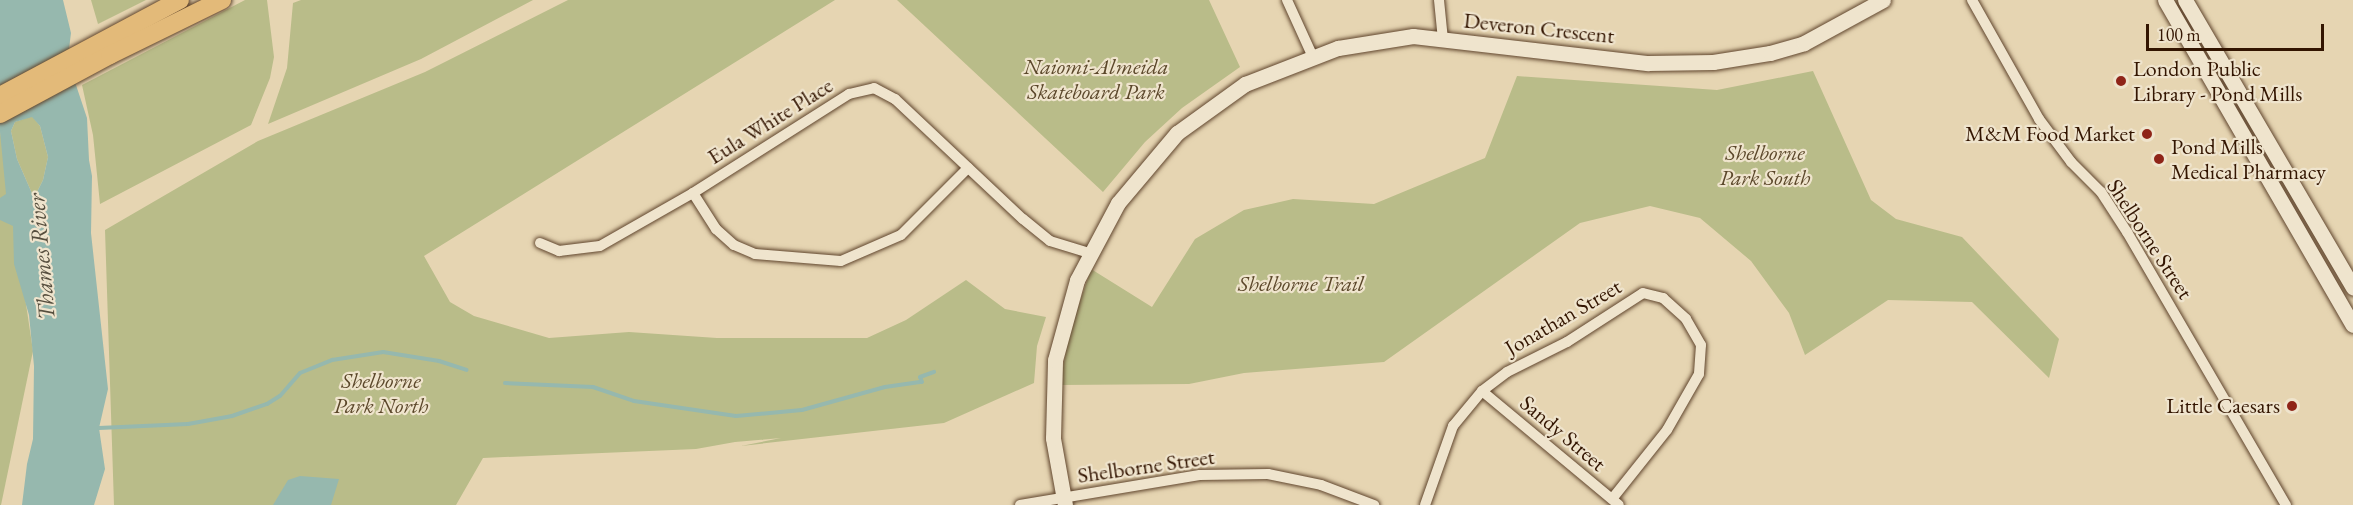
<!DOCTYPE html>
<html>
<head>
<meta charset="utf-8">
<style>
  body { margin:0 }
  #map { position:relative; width:2353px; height:505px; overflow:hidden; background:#e6d5b2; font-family:"EB Garamond",serif }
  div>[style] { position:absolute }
  .green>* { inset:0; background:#b9bc89 }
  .water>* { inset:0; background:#96b8ae }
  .stream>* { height:4px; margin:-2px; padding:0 2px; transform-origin:2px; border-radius:2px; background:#96b8ae }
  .roads { filter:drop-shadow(0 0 2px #60452d) drop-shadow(0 0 2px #60452d) }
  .street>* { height:10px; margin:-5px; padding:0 5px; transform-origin:5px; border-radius:5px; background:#efe4cd }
  .secondary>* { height:15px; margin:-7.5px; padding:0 7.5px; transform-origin:7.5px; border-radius:7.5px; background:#efe4cd }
  .highway>* { height:18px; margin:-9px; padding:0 9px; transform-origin:9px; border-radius:9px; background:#e3ba79 }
  .dots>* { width:16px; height:16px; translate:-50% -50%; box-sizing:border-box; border:3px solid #efe4cd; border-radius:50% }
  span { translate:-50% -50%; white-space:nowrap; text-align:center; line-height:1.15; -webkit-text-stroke:4.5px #efe4cd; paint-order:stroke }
  .street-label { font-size:22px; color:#331501 }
  .park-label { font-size:22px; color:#5b472a; font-style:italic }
  .poi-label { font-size:22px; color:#331501 }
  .left { translate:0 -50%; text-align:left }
  .right { translate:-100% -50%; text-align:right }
  .water-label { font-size:24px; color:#564e3e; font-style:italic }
  .scale { position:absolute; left:2146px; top:24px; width:178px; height:27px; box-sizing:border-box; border:3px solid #331501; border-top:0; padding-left:8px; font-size:18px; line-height:21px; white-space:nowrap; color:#331501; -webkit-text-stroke:4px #efe4cd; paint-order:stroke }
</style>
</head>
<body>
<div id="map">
  <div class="green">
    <i style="clip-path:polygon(91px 0,146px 0,98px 24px)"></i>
    <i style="clip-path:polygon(245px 0,267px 0,274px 57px,270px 78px,251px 125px,100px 204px,93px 135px,82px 85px)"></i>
    <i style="clip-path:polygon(301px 0,533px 0,421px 59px,268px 124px,287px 68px,293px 3px)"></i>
    <i style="clip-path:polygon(568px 0,835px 0,424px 256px,450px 302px,474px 316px,549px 338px,629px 332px,717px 338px,867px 338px,906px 320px,966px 280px,1005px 309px,1046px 317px,1037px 346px,1034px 383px,944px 423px,741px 446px,781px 438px,735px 442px,696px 449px,483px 458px,456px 505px,114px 505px,105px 230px,258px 141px,425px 72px)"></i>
    <i style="clip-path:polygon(897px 0,1209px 0,1240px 67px,1182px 108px,1145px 142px,1103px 192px)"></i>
    <i style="clip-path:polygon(1813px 71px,1871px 200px,1896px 219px,1962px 237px,2059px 339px,2049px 378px,1972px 302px,1888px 300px,1805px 355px,1789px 313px,1751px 261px,1700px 218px,1650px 206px,1580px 223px,1384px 362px,1244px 373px,1189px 384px,1060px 385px,1069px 334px,1091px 269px,1152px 307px,1195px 239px,1244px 210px,1293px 199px,1374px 204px,1485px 158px,1517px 76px,1717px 90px)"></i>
    <i style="clip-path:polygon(32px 116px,40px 126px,48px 157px,43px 180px,34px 198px,17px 159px,11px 131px,15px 122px)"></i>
    <i style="clip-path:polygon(0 130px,33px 351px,1px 505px,0 505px)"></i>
  </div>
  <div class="water">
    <i style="clip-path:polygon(evenodd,0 0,63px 0,71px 33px,69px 49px,75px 82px,87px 118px,89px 160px,92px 176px,91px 233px,108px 389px,99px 428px,105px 469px,94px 505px,22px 505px,27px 464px,33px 439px,34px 366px,29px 315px,14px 264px,13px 226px,0 220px,0 198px,6px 194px,0 132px,0 0,32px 117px,40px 126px,48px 157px,43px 180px,34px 198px,17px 159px,11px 131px,15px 122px,32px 117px)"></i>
    <i style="clip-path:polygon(300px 476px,339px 479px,331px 505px,273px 505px,288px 480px)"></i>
  </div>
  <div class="stream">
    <i style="left:505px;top:383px;width:88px;rotate:2.6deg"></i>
    <i style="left:593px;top:387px;width:43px;rotate:18.9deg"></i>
    <i style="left:634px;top:401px;width:103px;rotate:8.4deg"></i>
    <i style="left:736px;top:416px;width:66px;rotate:-5.2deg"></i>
    <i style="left:802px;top:410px;width:86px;rotate:-15.5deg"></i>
    <i style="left:885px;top:387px;width:37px;rotate:-8deg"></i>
    <i style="left:922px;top:382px;width:5px;rotate:-112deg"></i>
    <i style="left:920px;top:377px;width:15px;rotate:-20deg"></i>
    <i style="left:99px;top:428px;width:89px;rotate:-2.6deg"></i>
    <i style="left:188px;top:424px;width:45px;rotate:-10.3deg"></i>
    <i style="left:232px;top:416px;width:37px;rotate:-19deg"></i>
    <i style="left:267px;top:404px;width:15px;rotate:-32deg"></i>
    <i style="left:280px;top:396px;width:30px;rotate:-49deg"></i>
    <i style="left:300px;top:373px;width:35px;rotate:-22deg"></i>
    <i style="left:332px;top:360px;width:52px;rotate:-8.9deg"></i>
    <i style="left:383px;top:352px;width:57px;rotate:9.1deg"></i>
    <i style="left:439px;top:361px;width:29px;rotate:18deg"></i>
  </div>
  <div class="roads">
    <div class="street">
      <i style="left:1287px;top:0;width:63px;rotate:65.5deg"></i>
      <i style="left:1439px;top:0;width:40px;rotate:84.3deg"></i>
      <i style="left:1972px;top:0;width:137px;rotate:60.6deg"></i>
      <i style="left:2039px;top:119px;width:54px;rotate:53.3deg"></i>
      <i style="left:2071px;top:162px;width:42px;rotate:45deg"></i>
      <i style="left:2101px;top:192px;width:48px;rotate:57deg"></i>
      <i style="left:2127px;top:232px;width:316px;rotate:59.8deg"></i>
      <i style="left:693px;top:193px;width:43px;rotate:57.4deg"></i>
      <i style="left:716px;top:229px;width:24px;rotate:42deg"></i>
      <i style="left:734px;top:245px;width:23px;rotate:23deg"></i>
      <i style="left:755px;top:254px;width:86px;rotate:4.7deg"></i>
      <i style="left:841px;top:261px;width:65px;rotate:-23.4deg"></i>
      <i style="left:901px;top:235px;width:95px;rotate:-45deg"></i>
      <i style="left:540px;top:243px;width:21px;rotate:23deg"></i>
      <i style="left:559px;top:251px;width:41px;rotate:-7deg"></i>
      <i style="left:600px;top:246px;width:107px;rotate:-29.7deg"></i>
      <i style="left:693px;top:193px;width:185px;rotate:-32.4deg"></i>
      <i style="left:849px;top:94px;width:26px;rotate:-13deg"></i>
      <i style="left:874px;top:88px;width:24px;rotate:28deg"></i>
      <i style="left:895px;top:99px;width:175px;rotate:43.2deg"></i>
      <i style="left:1023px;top:219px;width:35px;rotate:39deg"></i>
      <i style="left:1050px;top:241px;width:41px;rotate:17.1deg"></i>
      <i style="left:1482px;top:391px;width:178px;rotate:39.8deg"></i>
      <i style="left:1020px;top:505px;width:182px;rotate:-9.5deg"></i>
      <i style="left:1200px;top:475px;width:68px;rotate:-0.8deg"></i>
      <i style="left:1268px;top:474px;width:54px;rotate:11.7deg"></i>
      <i style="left:1321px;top:485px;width:57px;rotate:20.7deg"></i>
      <i style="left:1425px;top:505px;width:84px;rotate:-70.5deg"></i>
      <i style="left:1453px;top:426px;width:45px;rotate:-50.4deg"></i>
      <i style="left:1482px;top:391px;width:31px;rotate:-37deg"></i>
      <i style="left:1507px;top:372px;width:67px;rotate:-26.6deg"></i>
      <i style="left:1567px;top:342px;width:90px;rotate:-32.8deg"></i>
      <i style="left:1643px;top:293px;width:21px;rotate:14deg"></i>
      <i style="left:1663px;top:298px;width:31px;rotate:42deg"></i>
      <i style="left:1686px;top:319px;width:30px;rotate:60deg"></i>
      <i style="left:1701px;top:345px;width:29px;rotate:94deg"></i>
      <i style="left:1699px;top:374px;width:64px;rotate:119.7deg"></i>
      <i style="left:1667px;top:430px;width:88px;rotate:128.6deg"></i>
    </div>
    <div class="secondary">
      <i style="left:2165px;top:0;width:375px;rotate:60deg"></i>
      <i style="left:2185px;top:0;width:333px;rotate:59.7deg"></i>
      <i style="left:1065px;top:505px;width:68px;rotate:-100.2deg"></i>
      <i style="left:1053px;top:438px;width:78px;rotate:-88.5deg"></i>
      <i style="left:1055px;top:360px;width:83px;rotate:-74.6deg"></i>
      <i style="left:1077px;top:280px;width:87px;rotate:-62deg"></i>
      <i style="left:1118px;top:203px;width:92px;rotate:-49.9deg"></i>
      <i style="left:1177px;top:133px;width:84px;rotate:-35.8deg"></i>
      <i style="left:1245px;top:84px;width:100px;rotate:-21.2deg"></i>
      <i style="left:1338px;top:48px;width:76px;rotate:-9.1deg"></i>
      <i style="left:1413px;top:36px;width:237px;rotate:6.6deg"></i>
      <i style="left:1648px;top:63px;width:65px;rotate:-0.9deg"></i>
      <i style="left:1713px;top:62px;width:58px;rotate:-9deg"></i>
      <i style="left:1770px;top:53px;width:35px;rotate:-16deg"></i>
      <i style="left:1804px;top:43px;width:90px;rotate:-28.6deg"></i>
    </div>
    <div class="highway">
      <i style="left:0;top:96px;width:204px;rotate:-28.1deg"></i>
      <i style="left:0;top:114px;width:125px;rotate:-28.2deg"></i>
      <i style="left:110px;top:55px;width:125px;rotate:-26.2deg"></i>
    </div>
  </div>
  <div class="dots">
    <i style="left:2121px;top:81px;background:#8f2418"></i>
    <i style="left:2147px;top:134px;background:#8f2418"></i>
    <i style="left:2159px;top:159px;background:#8f2418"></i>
    <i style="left:2292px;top:406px;background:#8f2418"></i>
  </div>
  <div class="street-label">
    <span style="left:1539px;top:28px;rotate:6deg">Deveron Crescent</span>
    <span style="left:770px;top:121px;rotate:-32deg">Eula White Place</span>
    <span style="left:2150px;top:239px;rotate:57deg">Shelborne Street</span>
    <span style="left:1563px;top:317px;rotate:-30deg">Jonathan Street</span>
    <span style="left:1563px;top:433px;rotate:40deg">Sandy Street</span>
    <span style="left:1146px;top:466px;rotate:-8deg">Shelborne Street</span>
  </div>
  <div class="park-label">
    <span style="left:1096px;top:79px">Naiomi-Almeida<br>Skateboard Park</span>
    <span style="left:1765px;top:165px">Shelborne<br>Park South</span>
    <span style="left:1301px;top:284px">Shelborne Trail</span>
    <span style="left:381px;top:393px">Shelborne<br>Park North</span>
  </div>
  <div class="poi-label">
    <span class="left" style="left:2133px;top:81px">London Public<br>Library - Pond Mills</span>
    <span class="right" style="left:2135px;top:134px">M&amp;M Food Market</span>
    <span class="left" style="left:2171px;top:159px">Pond Mills<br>Medical Pharmacy</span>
    <span class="right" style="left:2280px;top:406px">Little Caesars</span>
  </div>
  <div class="water-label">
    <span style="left:41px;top:257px;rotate:-95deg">Thames River</span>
  </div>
  <div class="scale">100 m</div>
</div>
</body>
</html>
